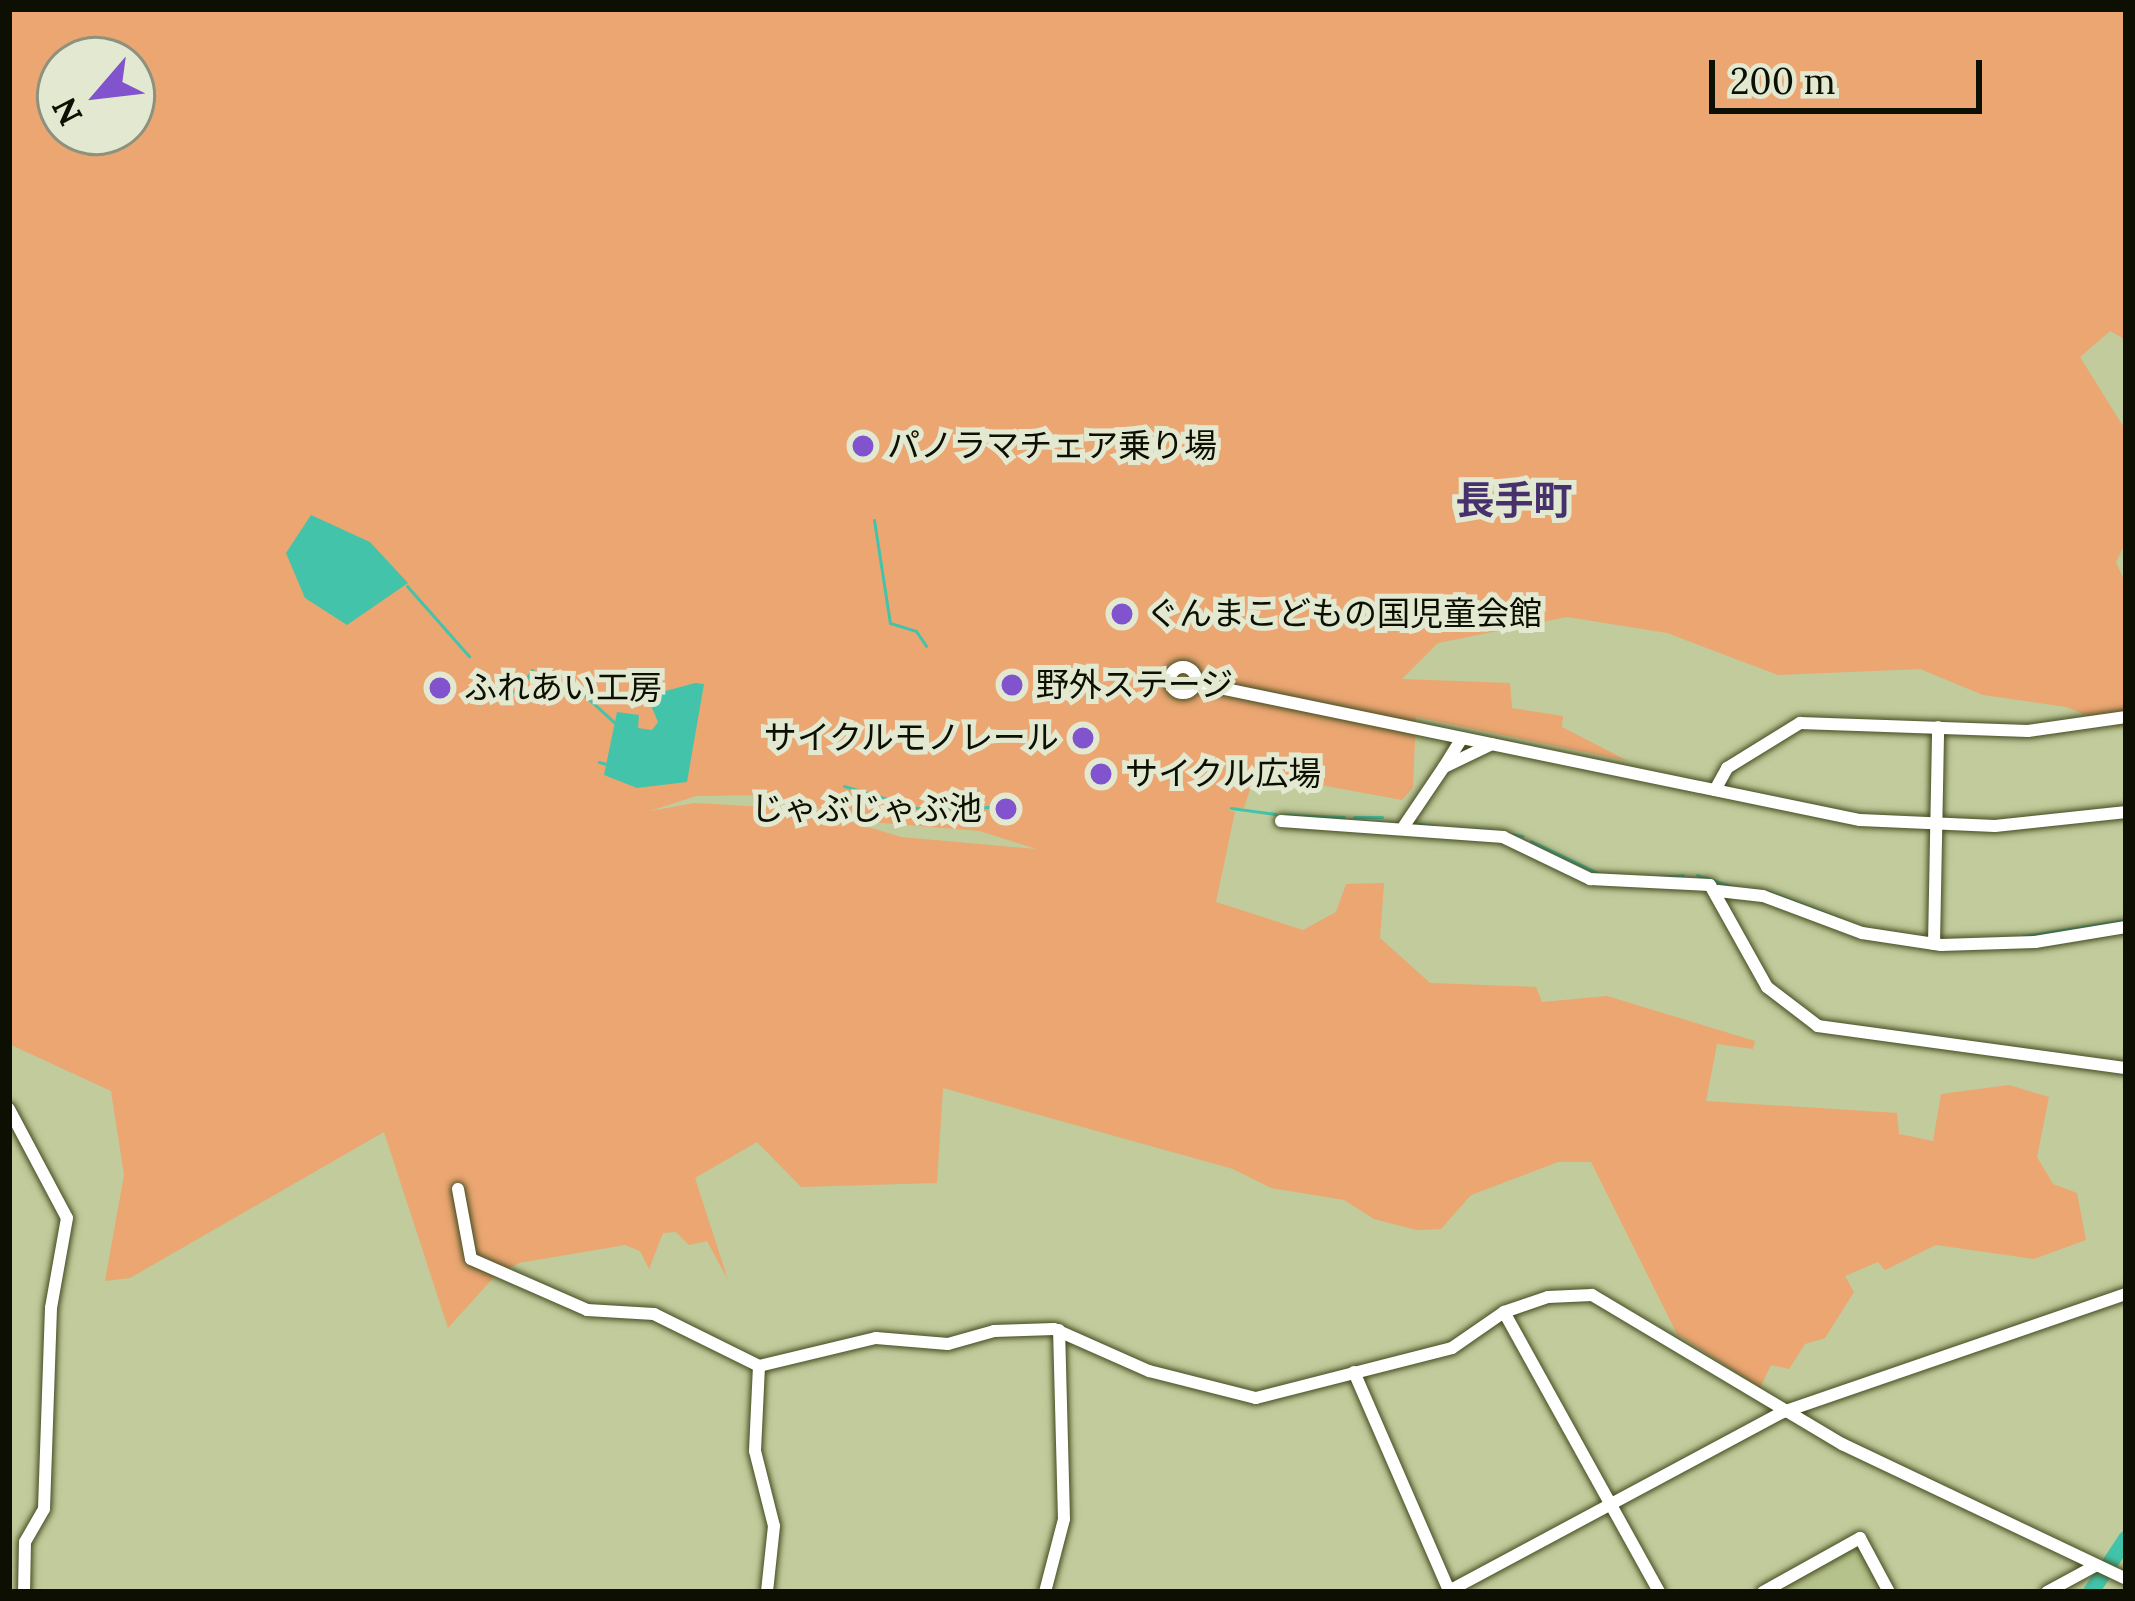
<!DOCTYPE html>
<html>
<head>
<meta charset="utf-8">
<style>
  body { margin:0 }
  #map { position:relative; width:2135px; height:1601px; overflow:hidden; background:#c1cb9b; font-family:Lora,"Noto Sans JP",serif }
  div>[style] { position:absolute }
  .built>* { inset:0; background:#b6c28b }
  .green>* { inset:0; background:#eba672 }
  .water>* { inset:0; background:#44c3ab }
  .stream>* { height:3px; margin:-1.5px; padding:0 1.5px; transform-origin:1.5px; border-radius:1.5px; background:#44c3ab }
  .river>* { height:16px; margin:-8px; padding:0 8px; transform-origin:8px; border-radius:8px; background:#44c3ab }
  .roads { filter:drop-shadow(0 0 3px #434b1f) drop-shadow(0 0 3px #434b1f) }
  .minor>* { height:12px; margin:-6px; padding:0 6px; transform-origin:6px; border-radius:6px; background:#fff }
  .minor>.ring { margin:-6px; padding:0; box-sizing:content-box; background:none; border:12px solid #fff; border-radius:50% }
  .dots>* { width:33px; height:33px; translate:-50% -50%; box-sizing:border-box; border:6px solid #e3e9d1; border-radius:50% }
  span { translate:-50% -50%; white-space:nowrap; text-align:center; line-height:1.15; -webkit-text-stroke:10px #e3e9d1; paint-order:stroke }
  .poi-label { font-size:33px; color:#0c0f01 }
  .left { translate:0 -50%; text-align:left }
  .right { translate:-100% -50%; text-align:right }
  .quarter-label { font-size:39px; color:#47316d; font-weight:700 }
  .frame { position:absolute; inset:0; border:12px solid #0c0f01; pointer-events:none }
  .north { position:absolute; left:36px; top:36px; width:120px; height:120px; box-sizing:border-box; background:#e3e9d1; border:3px solid #8d927e; border-radius:50%; rotate:242deg; font-size:33px; font-weight:700; line-height:48px; text-align:center; color:#0c0f01 }
  .north::after { content:''; display:block; margin:auto; width:42px; height:54px; background:#8153cc; clip-path:polygon(50% 0,100% 100%,50% 72%,0 100%) }
  .scale { position:absolute; left:1709px; top:60px; width:273px; height:54px; box-sizing:border-box; border:6px solid #0c0f01; border-top:0; padding-left:15px; font-size:36px; line-height:42px; white-space:nowrap; color:#0c0f01; -webkit-text-stroke:9px #e3e9d1; paint-order:stroke }
</style>
</head>
<body>
<div id="map">
  <div class="built">
    <i style="clip-path:polygon(1860px 1538px,1889px 1592px,1763px 1592px)"></i>
  </div>
  <div class="green">
    <i style="clip-path:polygon(evenodd,9px 9px,2126px 9px,2126px 340px,2110px 331px,2080px 357px,2126px 431px,2126px 542px,2116px 562px,2126px 585px,2126px 709px,2119px 728px,2066px 707px,1983px 695px,1920px 669px,1778px 675px,1667px 633px,1567px 617px,1438px 643px,1402px 679px,1510px 683px,1512px 708px,1563px 716px,1562px 727px,1628px 761px,1416px 717px,1413px 787px,1402px 800px,1255px 773px,1244px 808px,1228px 810px,1235px 812px,1216px 902px,1303px 930px,1336px 912px,1346px 884px,1384px 883px,1380px 938px,1430px 983px,1536px 987px,1542px 1002px,1607px 996px,1755px 1041px,1753px 1049px,1717px 1044px,1706px 1101px,1897px 1113px,1899px 1134px,1933px 1141px,1941px 1094px,2009px 1085px,2049px 1097px,2037px 1157px,2053px 1184px,2077px 1193px,2086px 1240px,2034px 1259px,1936px 1245px,1885px 1270px,1878px 1262px,1845px 1276px,1854px 1292px,1825px 1338px,1805px 1344px,1789px 1369px,1771px 1365px,1760px 1388px,1677px 1334px,1591px 1162px,1558px 1162px,1471px 1195px,1441px 1229px,1417px 1230px,1374px 1219px,1344px 1200px,1271px 1188px,1233px 1169px,943px 1088px,937px 1183px,801px 1187px,757px 1142px,695px 1178px,728px 1280px,707px 1241px,689px 1245px,676px 1232px,663px 1233px,649px 1269px,640px 1251px,625px 1245px,519px 1263px,494px 1277px,448px 1328px,384px 1132px,130px 1278px,105px 1281px,124px 1175px,111px 1091px,9px 1044px,9px 9px,60px 60px,132px 60px,132px 132px,60px 132px,60px 60px,9px 9px,767px 795px,870px 822px,980px 831px,1036px 849px,901px 837px,813px 810px,695px 803px,650px 811px,696px 796px,767px 795px)"></i>
  </div>
  <div class="water">
    <i style="clip-path:polygon(311px 515px,370px 542px,408px 583px,347px 625px,305px 598px,286px 553px)"></i>
    <i style="clip-path:polygon(695px 683px,704px 684px,687px 782px,637px 788px,604px 775px,617px 712px,639px 715px,638px 728px,652px 730px,658px 722px,647px 696px)"></i>
  </div>
  <div class="stream">
    <i style="left:874px;top:520px;width:104px;rotate:81.2deg"></i>
    <i style="left:890px;top:623px;width:27px;rotate:17deg"></i>
    <i style="left:916px;top:631px;width:18px;rotate:56deg"></i>
    <i style="left:407px;top:586px;width:94px;rotate:48.5deg"></i>
    <i style="left:504px;top:685px;width:16px;rotate:35deg"></i>
    <i style="left:517px;top:694px;width:28px;rotate:-58deg"></i>
    <i style="left:532px;top:670px;width:23px;rotate:43deg"></i>
    <i style="left:549px;top:686px;width:35px;rotate:13deg"></i>
    <i style="left:583px;top:694px;width:43px;rotate:42.2deg"></i>
    <i style="left:599px;top:762px;width:7px;rotate:16deg"></i>
    <i style="left:844px;top:786px;width:76px;rotate:16.8deg"></i>
    <i style="left:917px;top:808px;width:79px;rotate:-0.7deg"></i>
    <i style="left:1231px;top:808px;width:45px;rotate:7.6deg"></i>
    <i style="left:1286px;top:815px;width:58px;rotate:2deg"></i>
    <i style="left:1354px;top:817px;width:28px"></i>
    <i style="left:1419px;top:824px;width:16px;rotate:7deg"></i>
    <i style="left:1474px;top:829px;width:49px;rotate:8.1deg"></i>
    <i style="left:1531px;top:841px;width:76px;rotate:25.6deg"></i>
    <i style="left:1697px;top:875px;width:40px;rotate:18deg"></i>
    <i style="left:1657px;top:877px;width:26px;rotate:-4deg"></i>
    <i style="left:1769px;top:892px;width:74px;rotate:20.6deg"></i>
    <i style="left:2023px;top:936px;width:104px;rotate:-8.8deg"></i>
  </div>
  <div class="river">
    <i style="left:2091px;top:1592px;width:64px;rotate:-56.6deg"></i>
  </div>
  <div class="roads">
    <div class="minor">
      <i class="ring" style="left:1170px;top:667px;width:14px;height:14px"></i>
      <i style="left:1196px;top:683px;width:678px;rotate:11.66deg"></i>
      <i style="left:1860px;top:820px;width:135px;rotate:2.5deg"></i>
      <i style="left:1995px;top:826px;width:132px;rotate:-6.1deg"></i>
      <i style="left:1462px;top:738px;width:34px;rotate:122deg"></i>
      <i style="left:1444px;top:767px;width:53px;rotate:-25.6deg"></i>
      <i style="left:1715px;top:790px;width:25px;rotate:-61deg"></i>
      <i style="left:1727px;top:768px;width:86px;rotate:-31.7deg"></i>
      <i style="left:1800px;top:723px;width:228px;rotate:2deg"></i>
      <i style="left:2028px;top:731px;width:99px;rotate:-8.1deg"></i>
      <i style="left:1281px;top:821px;width:223px;rotate:4.1deg"></i>
      <i style="left:1503px;top:837px;width:97px;rotate:25.8deg"></i>
      <i style="left:1590px;top:879px;width:120px;rotate:2.9deg"></i>
      <i style="left:1710px;top:885px;width:117px;rotate:60.8deg"></i>
      <i style="left:1767px;top:987px;width:64px;rotate:37.4deg"></i>
      <i style="left:1818px;top:1026px;width:311px;rotate:7.8deg"></i>
      <i style="left:1404px;top:826px;width:71px;rotate:-55.9deg"></i>
      <i style="left:1718px;top:891px;width:45px;rotate:6.3deg"></i>
      <i style="left:1763px;top:896px;width:106px;rotate:20.5deg"></i>
      <i style="left:1862px;top:933px;width:80px;rotate:8.6deg"></i>
      <i style="left:1941px;top:945px;width:94px;rotate:-1.8deg"></i>
      <i style="left:2035px;top:942px;width:92px;rotate:-9.4deg"></i>
      <i style="left:1934px;top:944px;width:217px;rotate:-88.9deg"></i>
      <i style="left:9px;top:1109px;width:123px;rotate:62deg"></i>
      <i style="left:67px;top:1218px;width:91px;rotate:100.1deg"></i>
      <i style="left:51px;top:1308px;width:201px;rotate:92deg"></i>
      <i style="left:44px;top:1509px;width:38px;rotate:120deg"></i>
      <i style="left:25px;top:1542px;width:50px;rotate:91.1deg"></i>
      <i style="left:458px;top:1189px;width:71px;rotate:79.5deg"></i>
      <i style="left:471px;top:1259px;width:127px;rotate:23.7deg"></i>
      <i style="left:587px;top:1310px;width:67px;rotate:3.4deg"></i>
      <i style="left:654px;top:1314px;width:117px;rotate:26.3deg"></i>
      <i style="left:1504px;top:1312px;width:320px;rotate:61deg"></i>
      <i style="left:759px;top:1366px;width:120px;rotate:-13.5deg"></i>
      <i style="left:876px;top:1338px;width:72px;rotate:4.8deg"></i>
      <i style="left:948px;top:1344px;width:48px;rotate:-15.8deg"></i>
      <i style="left:994px;top:1331px;width:60px;rotate:-1.9deg"></i>
      <i style="left:1054px;top:1329px;width:104px;rotate:23.9deg"></i>
      <i style="left:1149px;top:1371px;width:110px;rotate:14.2deg"></i>
      <i style="left:1256px;top:1398px;width:202px;rotate:-14.3deg"></i>
      <i style="left:1452px;top:1348px;width:63px;rotate:-34.7deg"></i>
      <i style="left:1504px;top:1312px;width:46px;rotate:-18.8deg"></i>
      <i style="left:1548px;top:1297px;width:44px;rotate:-2.6deg"></i>
      <i style="left:1592px;top:1295px;width:291px;rotate:30.8deg"></i>
      <i style="left:1842px;top:1444px;width:314px;rotate:25.4deg"></i>
      <i style="left:759px;top:1366px;width:85px;rotate:92.7deg"></i>
      <i style="left:755px;top:1451px;width:77px;rotate:75.8deg"></i>
      <i style="left:774px;top:1526px;width:66px;rotate:96.1deg"></i>
      <i style="left:1354px;top:1372px;width:238px;rotate:66.5deg"></i>
      <i style="left:1045px;top:1592px;width:75px;rotate:-75.4deg"></i>
      <i style="left:1064px;top:1519px;width:189px;rotate:-91.5deg"></i>
      <i style="left:1447px;top:1592px;width:381px;rotate:-28.2deg"></i>
      <i style="left:1783px;top:1412px;width:363px;rotate:-19deg"></i>
      <i style="left:1763px;top:1592px;width:111px;rotate:-29.1deg"></i>
      <i style="left:1860px;top:1538px;width:61px;rotate:61.8deg"></i>
      <i style="left:2047px;top:1592px;width:55px;rotate:-28.4deg"></i>
    </div>
  </div>
  <div class="dots">
    <i style="left:863px;top:446px;background:#8153cc"></i>
    <i style="left:1122px;top:614px;background:#8153cc"></i>
    <i style="left:1012px;top:685px;background:#8153cc"></i>
    <i style="left:440px;top:688px;background:#8153cc"></i>
    <i style="left:1083px;top:738px;background:#8153cc"></i>
    <i style="left:1101px;top:774px;background:#8153cc"></i>
    <i style="left:1006px;top:809px;background:#8153cc"></i>
  </div>
  <div class="poi-label">
    <span class="left" style="left:887px;top:446px">パノラマチェア乗り場</span>
    <span class="left" style="left:1146px;top:614px">ぐんまこどもの国児童会館</span>
    <span class="left" style="left:1036px;top:685px">野外ステージ</span>
    <span class="left" style="left:464px;top:688px">ふれあい工房</span>
    <span class="right" style="left:1059px;top:738px">サイクルモノレール</span>
    <span class="left" style="left:1125px;top:774px">サイクル広場</span>
    <span class="right" style="left:982px;top:809px">じゃぶじゃぶ池</span>
  </div>
  <div class="quarter-label">
    <span style="left:1514px;top:500px">長手町</span>
  </div>
  <div class="frame"></div>
  <div class="north">N</div>
  <div class="scale">200 m</div>
</div>
</body>
</html>
